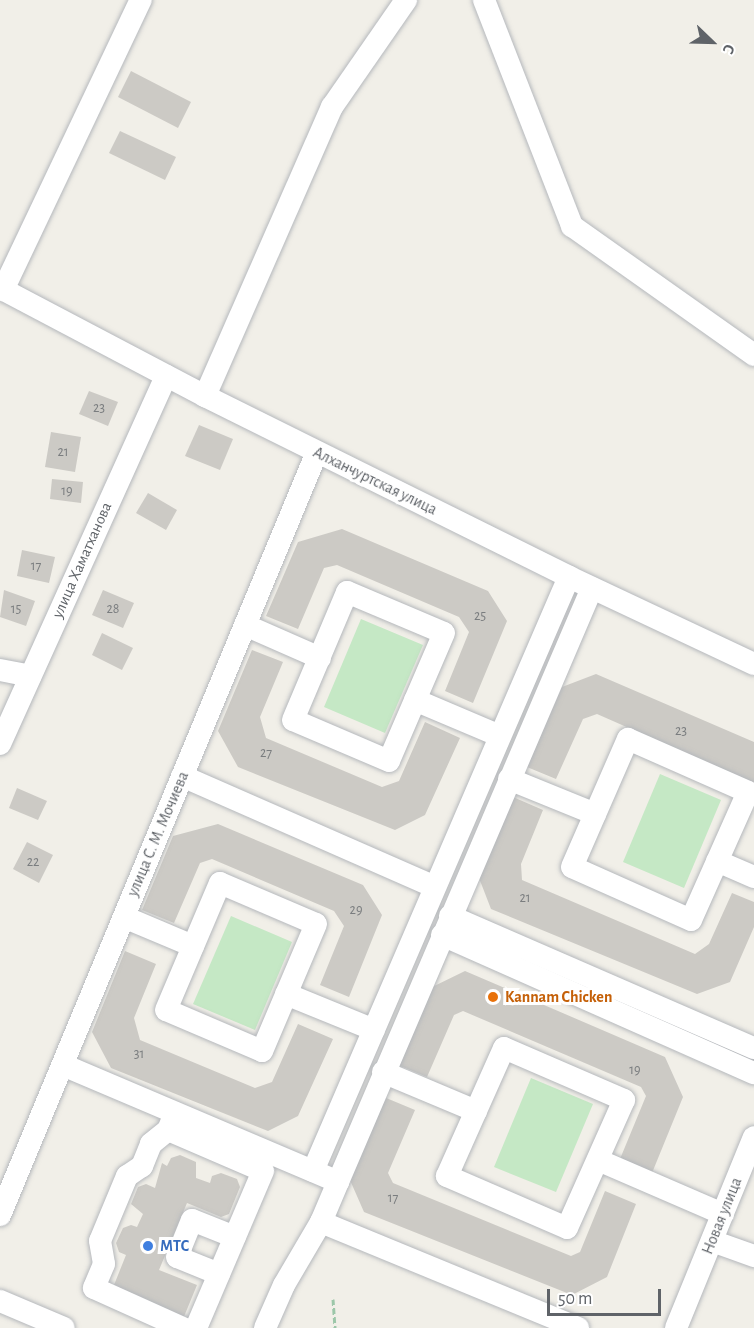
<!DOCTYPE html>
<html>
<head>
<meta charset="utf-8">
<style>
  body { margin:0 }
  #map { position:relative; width:754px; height:1328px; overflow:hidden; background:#f1efe8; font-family:"Alegreya Sans",sans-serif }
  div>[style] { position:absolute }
  .green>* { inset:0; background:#c5e8c5 }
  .building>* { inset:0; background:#cccac5 }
  .path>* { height:3px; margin-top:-1.5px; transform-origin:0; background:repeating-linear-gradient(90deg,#9cc7a9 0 6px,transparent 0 9px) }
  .roads { filter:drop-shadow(0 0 2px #b5b8bc) drop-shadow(0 0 2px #b5b8bc) }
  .minor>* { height:22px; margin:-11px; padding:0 11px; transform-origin:11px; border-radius:11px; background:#fff }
  .dots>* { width:16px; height:16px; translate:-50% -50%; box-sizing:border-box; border:3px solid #fff; border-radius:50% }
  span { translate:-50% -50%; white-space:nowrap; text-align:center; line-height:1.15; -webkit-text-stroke:6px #fff; paint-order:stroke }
  .number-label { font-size:14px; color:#7a7d7f }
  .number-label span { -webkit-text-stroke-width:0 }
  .street-label { font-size:16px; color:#5f6368 }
  .food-label { font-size:16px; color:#c56008; font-weight:700 }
  .left { translate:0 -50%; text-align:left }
  .shop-label { font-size:16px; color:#366cbe; font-weight:700 }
  .north { position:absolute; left:682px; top:12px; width:60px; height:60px; -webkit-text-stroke:4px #fff; paint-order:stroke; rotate:113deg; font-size:16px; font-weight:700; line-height:24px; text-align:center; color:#5f6368 }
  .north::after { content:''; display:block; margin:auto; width:21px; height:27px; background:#5f6368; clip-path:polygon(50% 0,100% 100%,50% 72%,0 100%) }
  .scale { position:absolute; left:547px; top:1289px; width:114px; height:27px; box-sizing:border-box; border:3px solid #5f6368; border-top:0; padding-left:8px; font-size:18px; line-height:21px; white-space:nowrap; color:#5f6368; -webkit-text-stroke:4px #fff; paint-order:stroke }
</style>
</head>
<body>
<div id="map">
  <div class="green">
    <i style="clip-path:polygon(361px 619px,423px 645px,385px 733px,324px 707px)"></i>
    <i style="clip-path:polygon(660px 774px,721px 800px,684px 888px,623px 862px)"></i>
    <i style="clip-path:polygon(231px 916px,292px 942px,255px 1030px,193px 1004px)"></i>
    <i style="clip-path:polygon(531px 1078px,593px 1104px,556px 1192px,494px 1167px)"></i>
  </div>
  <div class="building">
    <i style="clip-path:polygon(131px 71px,191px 102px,178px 128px,118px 97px)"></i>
    <i style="clip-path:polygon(120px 131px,176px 157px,165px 180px,109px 153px)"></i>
    <i style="clip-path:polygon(89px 391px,118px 402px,108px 426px,79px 414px)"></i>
    <i style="clip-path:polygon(199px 425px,233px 439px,220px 470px,185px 456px)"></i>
    <i style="clip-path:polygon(51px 432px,81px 437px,75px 472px,45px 467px)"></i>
    <i style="clip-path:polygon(52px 479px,83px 482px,81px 503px,50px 499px)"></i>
    <i style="clip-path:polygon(148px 493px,177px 510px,166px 530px,136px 513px)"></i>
    <i style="clip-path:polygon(342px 529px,488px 591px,507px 621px,473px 703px,445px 691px,469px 632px,459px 617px,337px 565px,324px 568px,298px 629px,266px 616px,298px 542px)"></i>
    <i style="clip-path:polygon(22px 550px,55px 557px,49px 583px,17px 576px)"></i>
    <i style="clip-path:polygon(4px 590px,35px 601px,26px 626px,0 617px)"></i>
    <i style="clip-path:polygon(103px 590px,134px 603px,123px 628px,92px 615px)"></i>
    <i style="clip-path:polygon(102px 633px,133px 648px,122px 670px,92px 655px)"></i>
    <i style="clip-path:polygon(252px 650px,283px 662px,260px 717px,266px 738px,382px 787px,399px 781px,425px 722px,460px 738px,425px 815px,395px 830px,238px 767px,218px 731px)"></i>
    <i style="clip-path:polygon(596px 674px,754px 742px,754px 783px,597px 714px,583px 719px,556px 779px,527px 767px,562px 687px)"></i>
    <i style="clip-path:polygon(17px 788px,47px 801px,38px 820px,9px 808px)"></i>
    <i style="clip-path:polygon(513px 797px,543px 810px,521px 864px,522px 880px,695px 954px,709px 944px,732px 893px,754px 902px,754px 927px,730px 982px,697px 994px,491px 909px,479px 878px)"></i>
    <i style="clip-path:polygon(218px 824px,363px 885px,382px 915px,349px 997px,320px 985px,344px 926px,334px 911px,212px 859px,200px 863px,174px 923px,142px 910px,173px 836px)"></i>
    <i style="clip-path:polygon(27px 842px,53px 855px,39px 883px,13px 869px)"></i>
    <i style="clip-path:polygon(125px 951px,156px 964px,134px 1018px,140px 1040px,255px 1088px,272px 1082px,298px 1024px,333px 1039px,298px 1116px,268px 1131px,111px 1068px,92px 1032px)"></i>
    <i style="clip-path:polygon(465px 971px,665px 1057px,683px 1097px,652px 1173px,620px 1159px,646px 1096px,641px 1087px,463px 1011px,454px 1015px,427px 1077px,393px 1063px,424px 991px)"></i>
    <i style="clip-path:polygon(379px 1095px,415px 1110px,388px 1173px,393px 1183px,571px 1256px,580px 1252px,605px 1191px,636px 1204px,607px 1277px,572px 1295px,364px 1212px,346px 1171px)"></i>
    <i style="clip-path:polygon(180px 1155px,196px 1162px,196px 1178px,210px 1183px,212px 1176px,221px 1173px,237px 1179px,240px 1187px,229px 1214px,221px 1217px,187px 1203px,159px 1270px,197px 1285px,183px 1319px,112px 1290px,126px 1255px,119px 1252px,116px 1243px,123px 1228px,131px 1225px,137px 1227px,143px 1214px,131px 1204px,138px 1187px,146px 1184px,155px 1188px,162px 1163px,167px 1166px,171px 1158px)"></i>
  </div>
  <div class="path">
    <i style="left:333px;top:1299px;width:29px;rotate:86deg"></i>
  </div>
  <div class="roads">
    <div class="minor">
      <i style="left:484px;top:0;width:243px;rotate:68.7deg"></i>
      <i style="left:572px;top:226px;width:223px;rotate:35.3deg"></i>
      <i style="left:0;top:288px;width:232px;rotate:27.8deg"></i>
      <i style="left:205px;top:396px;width:407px;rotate:26.4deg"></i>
      <i style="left:569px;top:577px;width:204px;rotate:25.2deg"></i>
      <i style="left:3px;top:290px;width:321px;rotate:-64.6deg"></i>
      <i style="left:205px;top:396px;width:316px;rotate:-66.3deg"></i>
      <i style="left:332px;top:107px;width:130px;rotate:-55.3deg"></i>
      <i style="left:347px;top:592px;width:105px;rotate:22.9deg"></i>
      <i style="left:444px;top:633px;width:139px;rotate:113.3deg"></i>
      <i style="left:389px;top:761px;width:104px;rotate:-156.9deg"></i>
      <i style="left:293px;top:720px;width:139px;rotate:-67.1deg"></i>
      <i style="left:245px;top:625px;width:82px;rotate:23.7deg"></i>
      <i style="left:0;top:670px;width:31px;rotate:11deg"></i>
      <i style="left:415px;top:700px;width:92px;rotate:23deg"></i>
      <i style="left:628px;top:739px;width:131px;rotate:23.8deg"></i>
      <i style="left:748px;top:792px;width:140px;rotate:114deg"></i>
      <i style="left:691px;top:920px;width:130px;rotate:-156deg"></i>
      <i style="left:572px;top:867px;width:140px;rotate:-66.4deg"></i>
      <i style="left:0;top:744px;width:404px;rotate:-65.7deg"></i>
      <i style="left:182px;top:776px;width:276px;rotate:23.7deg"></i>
      <i style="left:509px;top:779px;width:93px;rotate:22.1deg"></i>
      <i style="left:717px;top:861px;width:40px;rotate:23.4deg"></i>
      <i style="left:220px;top:883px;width:104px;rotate:23.1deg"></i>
      <i style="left:316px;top:924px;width:138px;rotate:113deg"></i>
      <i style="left:262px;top:1051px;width:104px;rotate:-156.9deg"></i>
      <i style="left:166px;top:1010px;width:138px;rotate:-67deg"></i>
      <i style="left:450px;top:916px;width:331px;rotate:23.5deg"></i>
      <i style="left:124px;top:917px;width:75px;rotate:22.8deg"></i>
      <i style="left:442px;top:935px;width:341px;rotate:23.9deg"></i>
      <i style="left:286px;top:994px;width:95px;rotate:22.2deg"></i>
      <i style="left:504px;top:1048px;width:131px;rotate:23.4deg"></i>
      <i style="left:624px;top:1100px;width:140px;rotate:114deg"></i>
      <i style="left:567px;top:1228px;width:131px;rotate:-156.6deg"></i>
      <i style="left:447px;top:1176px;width:140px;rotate:-66deg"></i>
      <i style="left:63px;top:1065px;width:299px;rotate:23deg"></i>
      <i style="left:338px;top:1182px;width:43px;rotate:113deg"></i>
      <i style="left:321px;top:1222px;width:278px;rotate:22.4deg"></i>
      <i style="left:383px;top:1072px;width:101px;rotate:22.8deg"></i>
      <i style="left:175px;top:1113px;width:18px;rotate:112deg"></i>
      <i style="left:168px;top:1130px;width:103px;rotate:23.3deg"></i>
      <i style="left:263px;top:1171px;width:171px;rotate:113.1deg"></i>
      <i style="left:168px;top:1130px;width:22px;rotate:141deg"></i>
      <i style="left:151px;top:1144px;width:24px;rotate:112deg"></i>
      <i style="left:142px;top:1166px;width:18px;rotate:146deg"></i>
      <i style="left:127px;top:1176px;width:70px;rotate:112.6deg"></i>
      <i style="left:100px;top:1241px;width:23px;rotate:80deg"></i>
      <i style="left:104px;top:1264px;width:26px;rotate:113deg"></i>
      <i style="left:94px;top:1288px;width:98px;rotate:24.2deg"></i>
      <i style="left:598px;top:1160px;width:136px;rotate:23.4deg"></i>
      <i style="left:313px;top:1171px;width:647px;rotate:-66.69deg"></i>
      <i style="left:338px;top:1182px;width:646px;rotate:-66.85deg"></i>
      <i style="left:0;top:1215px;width:826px;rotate:-67.44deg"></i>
      <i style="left:712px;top:1241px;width:45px;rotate:19.7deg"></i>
      <i style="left:219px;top:1274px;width:45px;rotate:-158deg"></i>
      <i style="left:177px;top:1257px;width:40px;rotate:-68deg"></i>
      <i style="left:192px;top:1220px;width:46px;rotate:21.6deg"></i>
      <i style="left:0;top:1301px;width:69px;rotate:22.9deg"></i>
      <i style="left:265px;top:1328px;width:47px;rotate:-66.2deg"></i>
      <i style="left:284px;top:1285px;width:73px;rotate:-59.6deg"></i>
      <i style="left:676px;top:1328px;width:206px;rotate:-67.8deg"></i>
    </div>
  </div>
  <div class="dots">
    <i style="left:493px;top:997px;background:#e8710a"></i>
    <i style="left:148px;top:1246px;background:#3f7fe0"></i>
  </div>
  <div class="number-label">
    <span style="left:99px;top:408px">23</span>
    <span style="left:63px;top:452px">21</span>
    <span style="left:67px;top:491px">19</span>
    <span style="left:36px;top:566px">17</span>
    <span style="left:16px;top:609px">15</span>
    <span style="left:113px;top:609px">28</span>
    <span style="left:480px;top:616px">25</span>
    <span style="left:681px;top:731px">23</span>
    <span style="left:266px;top:753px">27</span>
    <span style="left:33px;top:862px">22</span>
    <span style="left:525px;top:898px">21</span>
    <span style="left:356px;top:910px">29</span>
    <span style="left:139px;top:1054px">31</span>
    <span style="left:635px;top:1070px">19</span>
    <span style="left:393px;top:1198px">17</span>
  </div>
  <div class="street-label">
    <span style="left:375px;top:481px;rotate:26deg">Алханчуртская улица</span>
    <span style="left:82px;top:560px;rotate:-66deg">улица Хаматханова</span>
    <span style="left:158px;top:834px;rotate:-67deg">улица С. М. Мочиева</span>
    <span style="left:722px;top:1216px;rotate:-68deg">Новая улица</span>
  </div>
  <div class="food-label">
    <span class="left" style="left:505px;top:997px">Kannam Chicken</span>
  </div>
  <div class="shop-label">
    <span class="left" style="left:160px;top:1246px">МТС</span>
  </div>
  <div class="north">С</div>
  <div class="scale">50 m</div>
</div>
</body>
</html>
